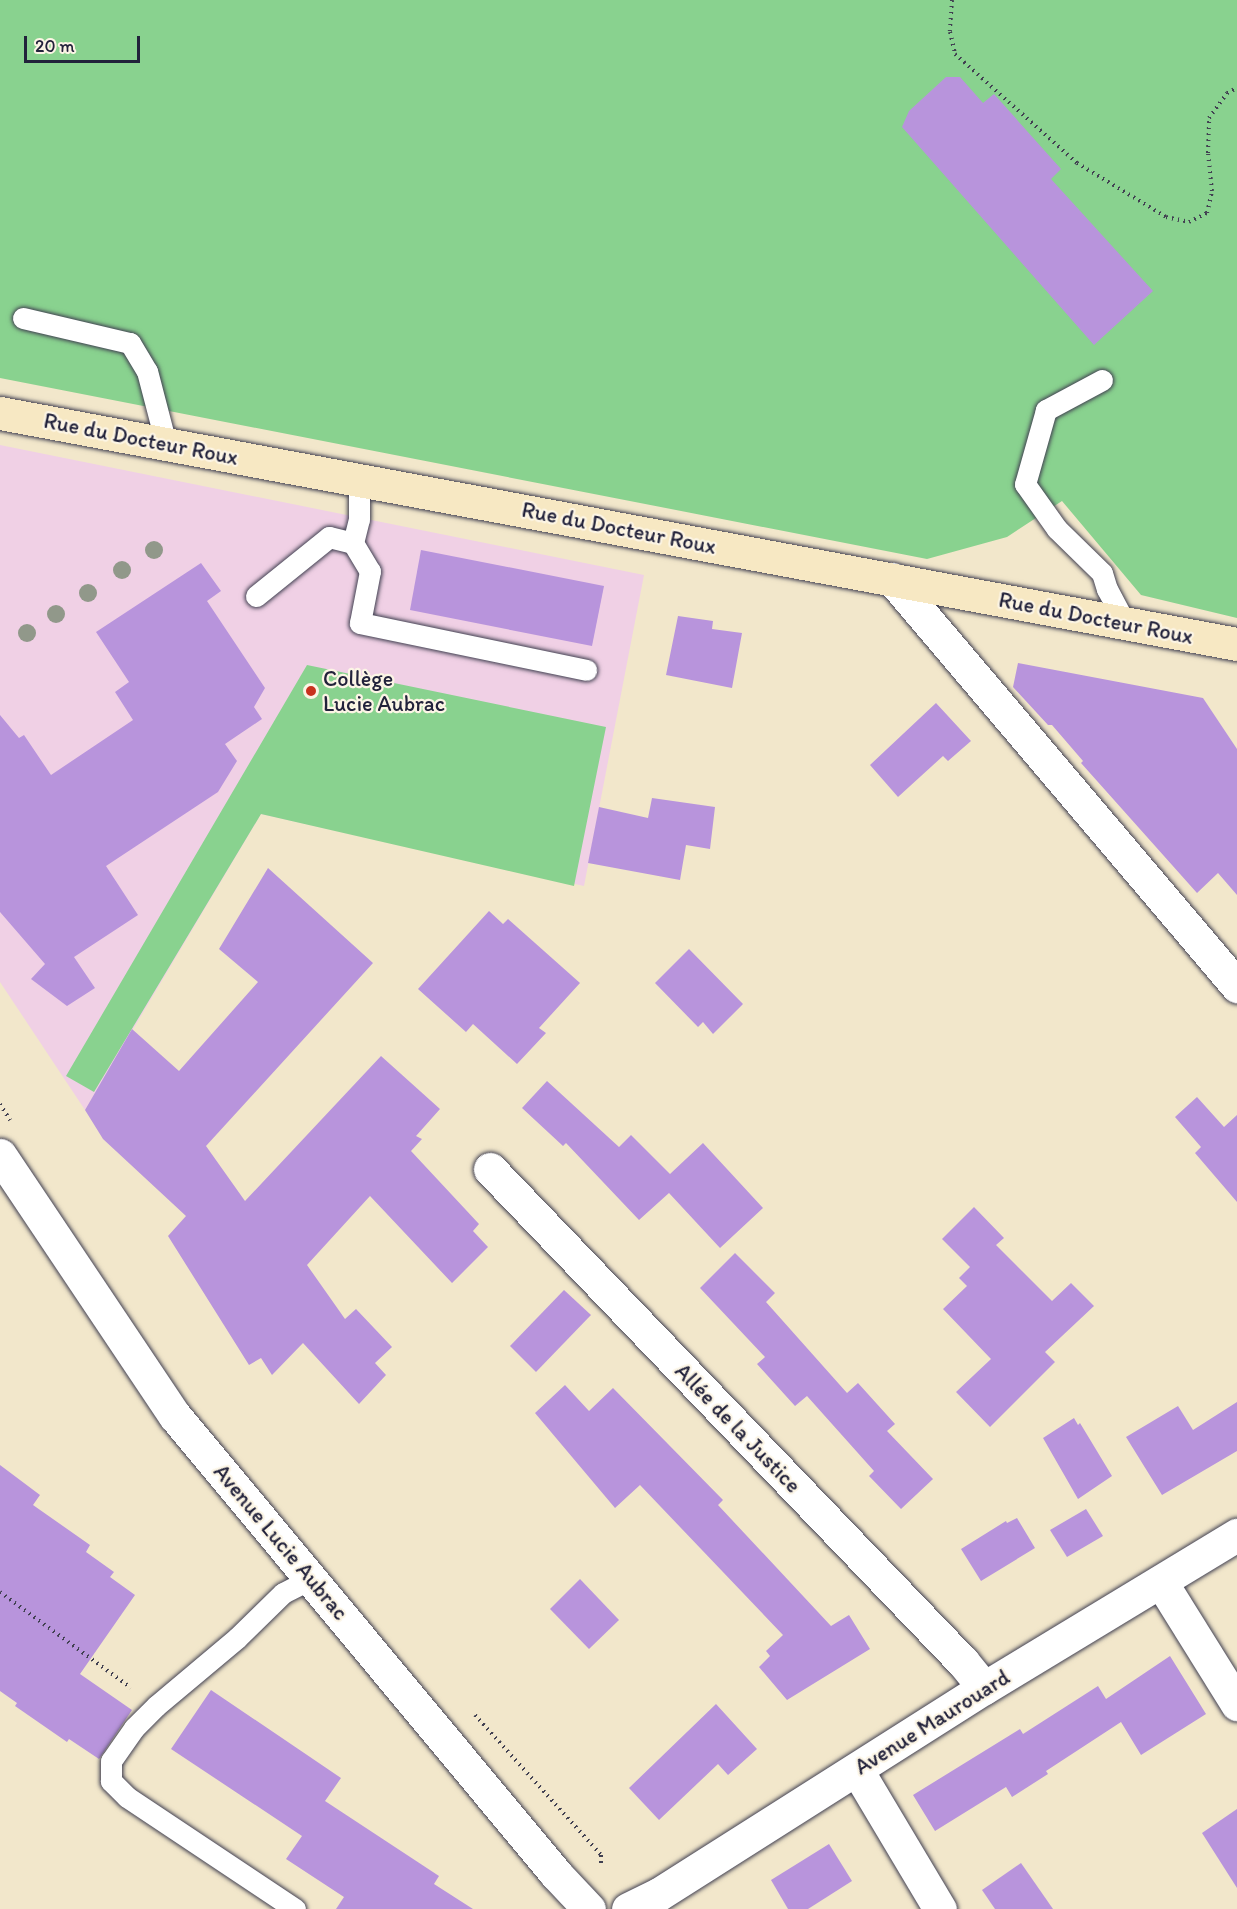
<!DOCTYPE html>
<html>
<head>
<meta charset="utf-8">
<style>
  body { margin:0 }
  #map { position:relative; width:1237px; height:1909px; overflow:hidden; background:#f2e7cb; font-family:Itim,sans-serif }
  div>[style] { position:absolute }
  .built>* { inset:0; background:#f0d0e5 }
  .green>* { inset:0; background:#89d28f }
  .building>* { inset:0; background:#b894dc }
  .path>* { height:4px; margin-top:-2px; transform-origin:0; background:repeating-linear-gradient(90deg,#414051 0 1.5px,transparent 0 6px) }
  .roads { filter:drop-shadow(0 0 2px #414051) drop-shadow(0 0 2px #414051) }
  .service>* { height:21px; margin:-10.5px; padding:0 10.5px; transform-origin:10.5px; border-radius:10.5px; background:#fff }
  .minor>* { height:33px; margin:-16.5px; padding:0 16.5px; transform-origin:16.5px; border-radius:16.5px; background:#fff }
  .tertiary>* { height:33px; margin:-16.5px; padding:0 16.5px; transform-origin:16.5px; border-radius:16.5px; background:#fff }
  .secondary>* { height:33px; margin:-16.5px; padding:0 16.5px; transform-origin:16.5px; border-radius:16.5px; background:#f7e8c3 }
  .trees>* { width:18px; height:18px; margin:-9px; border-radius:50%; background:#91988a }
  .dots>* { width:16px; height:16px; translate:-50% -50%; box-sizing:border-box; border:3px solid #fcf5e5; border-radius:50% }
  span { translate:-50% -50%; white-space:nowrap; text-align:center; line-height:1.15; -webkit-text-stroke:4.5px #fcf5e5; paint-order:stroke }
  .street-label { font-size:22px; color:#22223b }
  .poi-label { font-size:22px; color:#22223b }
  .left { translate:0 -50%; text-align:left }
  .scale { position:absolute; left:24px; top:36px; width:116px; height:27px; box-sizing:border-box; border:3px solid #22223b; border-top:0; padding-left:8px; font-size:18px; line-height:21px; white-space:nowrap; color:#22223b; -webkit-text-stroke:4px #fcf5e5; paint-order:stroke }
</style>
</head>
<body>
<div id="map">
  <div class="built">
    <i style="clip-path:polygon(0 445px,644px 575px,584px 886px,261px 814px,85px 1110px,0 982px)"></i>
  </div>
  <div class="green">
    <i style="clip-path:polygon(0 0,1237px 0,1237px 618px,1141px 595px,1062px 501px,1007px 537px,927px 559px,0 378px)"></i>
    <i style="clip-path:polygon(307px 665px,606px 727px,574px 886px,261px 814px,94px 1092px,66px 1076px)"></i>
  </div>
  <div class="building">
    <i style="clip-path:polygon(946px 77px,960px 77px,983px 103px,994px 94px,1061px 169px,1051px 179px,1153px 291px,1094px 345px,902px 127px,909px 111px)"></i>
    <i style="clip-path:polygon(421px 550px,604px 586px,592px 646px,410px 610px)"></i>
    <i style="clip-path:polygon(201px 563px,221px 591px,207px 601px,265px 688px,254px 707px,262px 719px,225px 744px,237px 761px,218px 792px,106px 866px,138px 915px,74px 957px,95px 988px,67px 1006px,31px 979px,45px 964px,0 912px,0 715px,19px 738px,24px 735px,51px 775px,133px 720px,115px 692px,129px 682px,96px 632px)"></i>
    <i style="clip-path:polygon(678px 616px,713px 621px,712px 629px,742px 633px,732px 688px,666px 675px)"></i>
    <i style="clip-path:polygon(1018px 663px,1203px 698px,1237px 749px,1237px 895px,1218px 873px,1197px 893px,1081px 763px,1083px 761px,1052px 725px,1048px 725px,1013px 687px)"></i>
    <i style="clip-path:polygon(936px 703px,971px 741px,948px 761px,943px 756px,898px 797px,870px 765px)"></i>
    <i style="clip-path:polygon(652px 798px,715px 807px,710px 849px,686px 845px,680px 880px,588px 863px,599px 807px,648px 818px)"></i>
    <i style="clip-path:polygon(268px 868px,373px 963px,206px 1146px,245px 1201px,381px 1056px,440px 1109px,416px 1136px,422px 1139px,411px 1151px,479px 1224px,473px 1231px,488px 1247px,452px 1283px,370px 1196px,307px 1265px,345px 1319px,356px 1309px,392px 1347px,375px 1363px,386px 1375px,359px 1404px,303px 1343px,272px 1375px,261px 1358px,249px 1365px,168px 1236px,186px 1216px,103px 1139px,85px 1110px,132px 1029px,179px 1071px,258px 982px,219px 949px)"></i>
    <i style="clip-path:polygon(489px 911px,503px 924px,508px 919px,580px 983px,539px 1028px,546px 1033px,517px 1064px,473px 1024px,466px 1032px,418px 989px)"></i>
    <i style="clip-path:polygon(689px 949px,743px 1004px,713px 1034px,703px 1022px,698px 1027px,655px 983px)"></i>
    <i style="clip-path:polygon(547px 1081px,619px 1147px,631px 1135px,670px 1174px,703px 1143px,763px 1208px,720px 1248px,669px 1193px,639px 1220px,566px 1143px,563px 1146px,522px 1108px)"></i>
    <i style="clip-path:polygon(1197px 1097px,1224px 1127px,1237px 1115px,1237px 1202px,1195px 1153px,1201px 1147px,1175px 1117px)"></i>
    <i style="clip-path:polygon(974px 1207px,1004px 1238px,996px 1245px,1052px 1301px,1071px 1283px,1094px 1306px,1045px 1352px,1055px 1362px,990px 1427px,956px 1392px,991px 1359px,943px 1309px,967px 1286px,959px 1278px,970px 1267px,942px 1239px)"></i>
    <i style="clip-path:polygon(735px 1253px,775px 1293px,766px 1302px,847px 1393px,858px 1383px,895px 1424px,887px 1431px,933px 1479px,901px 1509px,869px 1476px,874px 1471px,807px 1396px,795px 1406px,757px 1364px,765px 1357px,700px 1288px)"></i>
    <i style="clip-path:polygon(564px 1290px,591px 1315px,536px 1372px,510px 1346px)"></i>
    <i style="clip-path:polygon(565px 1385px,589px 1411px,613px 1388px,723px 1500px,718px 1505px,831px 1626px,849px 1615px,870px 1649px,787px 1700px,759px 1667px,770px 1656px,766px 1651px,783px 1635px,640px 1485px,615px 1508px,535px 1413px)"></i>
    <i style="clip-path:polygon(1237px 1402px,1237px 1451px,1162px 1495px,1126px 1437px,1178px 1406px,1193px 1430px)"></i>
    <i style="clip-path:polygon(1074px 1418px,1078px 1425px,1080px 1423px,1112px 1476px,1078px 1499px,1043px 1438px)"></i>
    <i style="clip-path:polygon(0 1465px,40px 1495px,33px 1505px,90px 1545px,86px 1552px,114px 1572px,110px 1577px,135px 1595px,80px 1674px,132px 1710px,99px 1759px,69px 1739px,67px 1742px,15px 1706px,17px 1703px,0 1691px)"></i>
    <i style="clip-path:polygon(1086px 1509px,1103px 1536px,1067px 1557px,1050px 1530px)"></i>
    <i style="clip-path:polygon(1017px 1518px,1035px 1548px,981px 1581px,961px 1549px,1006px 1521px,1007px 1523px)"></i>
    <i style="clip-path:polygon(580px 1579px,619px 1620px,589px 1649px,550px 1609px)"></i>
    <i style="clip-path:polygon(1170px 1656px,1206px 1714px,1141px 1755px,1121px 1722px,1046px 1771px,1048px 1774px,1012px 1797px,1006px 1787px,935px 1831px,913px 1795px,1020px 1729px,1023px 1734px,1098px 1686px,1106px 1699px)"></i>
    <i style="clip-path:polygon(211px 1690px,341px 1778px,325px 1801px,439px 1876px,434px 1884px,473px 1909px,336px 1909px,344px 1897px,286px 1859px,302px 1836px,171px 1749px)"></i>
    <i style="clip-path:polygon(716px 1704px,757px 1749px,728px 1775px,718px 1764px,659px 1820px,629px 1788px)"></i>
    <i style="clip-path:polygon(1237px 1809px,1237px 1888px,1202px 1833px)"></i>
    <i style="clip-path:polygon(829px 1844px,852px 1881px,808px 1909px,788px 1909px,771px 1880px)"></i>
    <i style="clip-path:polygon(1021px 1863px,1053px 1909px,995px 1909px,982px 1890px)"></i>
  </div>
  <div class="path">
    <i style="left:952px;top:0;width:32px;rotate:94deg"></i>
    <i style="left:950px;top:32px;width:23px;rotate:77deg"></i>
    <i style="left:955px;top:54px;width:164px;rotate:41.8deg"></i>
    <i style="left:1077px;top:163px;width:104px;rotate:31.2deg"></i>
    <i style="left:1166px;top:217px;width:24px;rotate:12deg"></i>
    <i style="left:1189px;top:222px;width:20px;rotate:-27deg"></i>
    <i style="left:1207px;top:213px;width:23px;rotate:-77deg"></i>
    <i style="left:1212px;top:191px;width:38px;rotate:-96deg"></i>
    <i style="left:1208px;top:153px;width:35px;rotate:-88deg"></i>
    <i style="left:1209px;top:118px;width:31px;rotate:-54deg"></i>
    <i style="left:1227px;top:93px;width:11px;rotate:-27deg"></i>
    <i style="left:0;top:1104px;width:19px;rotate:58deg"></i>
    <i style="left:0;top:1592px;width:162px;rotate:36.2deg"></i>
    <i style="left:475px;top:1715px;width:188px;rotate:48deg"></i>
    <i style="left:601px;top:1855px;width:11px;rotate:90deg"></i>
  </div>
  <div class="roads">
    <div class="service">
      <i style="left:23px;top:318px;width:110px;rotate:13.2deg"></i>
      <i style="left:130px;top:343px;width:33px;rotate:59deg"></i>
      <i style="left:147px;top:371px;width:75px;rotate:75.4deg"></i>
      <i style="left:1102px;top:380px;width:64px;rotate:151.8deg"></i>
      <i style="left:1046px;top:410px;width:77px;rotate:105.8deg"></i>
      <i style="left:1025px;top:484px;width:55px;rotate:54.6deg"></i>
      <i style="left:1057px;top:529px;width:63px;rotate:44.4deg"></i>
      <i style="left:1102px;top:573px;width:17px;rotate:73deg"></i>
      <i style="left:1107px;top:589px;width:40px;rotate:62deg"></i>
      <i style="left:359px;top:480px;width:39px;rotate:90deg"></i>
      <i style="left:359px;top:519px;width:25px;rotate:104deg"></i>
      <i style="left:353px;top:543px;width:33px;rotate:59deg"></i>
      <i style="left:370px;top:571px;width:53px;rotate:100.9deg"></i>
      <i style="left:360px;top:623px;width:231px;rotate:11.7deg"></i>
      <i style="left:256px;top:596px;width:94px;rotate:-38.9deg"></i>
      <i style="left:329px;top:537px;width:25px;rotate:14deg"></i>
      <i style="left:295px;top:1909px;width:202px;rotate:-146.3deg"></i>
      <i style="left:127px;top:1797px;width:23px;rotate:-135deg"></i>
      <i style="left:111px;top:1781px;width:20px;rotate:-90deg"></i>
      <i style="left:111px;top:1761px;width:40px;rotate:-55.1deg"></i>
      <i style="left:134px;top:1728px;width:31px;rotate:-45deg"></i>
      <i style="left:156px;top:1706px;width:106px;rotate:-40deg"></i>
      <i style="left:237px;top:1638px;width:64px;rotate:-44.4deg"></i>
      <i style="left:283px;top:1593px;width:30px;rotate:-27deg"></i>
    </div>
    <div class="minor">
      <i style="left:892px;top:579px;width:534px;rotate:49.71deg"></i>
      <i style="left:490px;top:1169px;width:683px;rotate:46.19deg"></i>
      <i style="left:963px;top:1662px;width:33px;rotate:51deg"></i>
      <i style="left:1161px;top:1582px;width:144px;rotate:58.1deg"></i>
      <i style="left:857px;top:1770px;width:162px;rotate:59.2deg"></i>
      <i style="left:628px;top:1909px;width:34px;rotate:-26deg"></i>
      <i style="left:659px;top:1894px;width:385px;rotate:-32.4deg"></i>
      <i style="left:984px;top:1688px;width:296px;rotate:-31.2deg"></i>
    </div>
    <div class="tertiary">
      <i style="left:0;top:1155px;width:314px;rotate:56.2deg"></i>
      <i style="left:175px;top:1416px;width:596px;rotate:50.24deg"></i>
      <i style="left:556px;top:1874px;width:48px;rotate:46.7deg"></i>
    </div>
    <div class="secondary">
      <i style="left:0;top:413px;width:1258px;rotate:10.58deg"></i>
    </div>
  </div>
  <div class="trees">
    <i style="left:154px;top:550px"></i>
    <i style="left:122px;top:570px"></i>
    <i style="left:88px;top:593px"></i>
    <i style="left:56px;top:614px"></i>
    <i style="left:27px;top:633px"></i>
  </div>
  <div class="dots">
    <i style="left:311px;top:691px;background:#c8321e"></i>
  </div>
  <div class="street-label">
    <span style="left:141px;top:439px;rotate:11deg">Rue du Docteur Roux</span>
    <span style="left:619px;top:528px;rotate:11deg">Rue du Docteur Roux</span>
    <span style="left:1096px;top:618px;rotate:11deg">Rue du Docteur Roux</span>
    <span style="left:738px;top:1428px;rotate:46deg">Allée de la Justice</span>
    <span style="left:281px;top:1542px;rotate:50deg">Avenue Lucie Aubrac</span>
    <span style="left:932px;top:1722px;rotate:-32deg">Avenue Maurouard</span>
  </div>
  <div class="poi-label">
    <span class="left" style="left:323px;top:691px">Collège<br>Lucie Aubrac</span>
  </div>
  <div class="scale">20 m</div>
</div>
</body>
</html>
